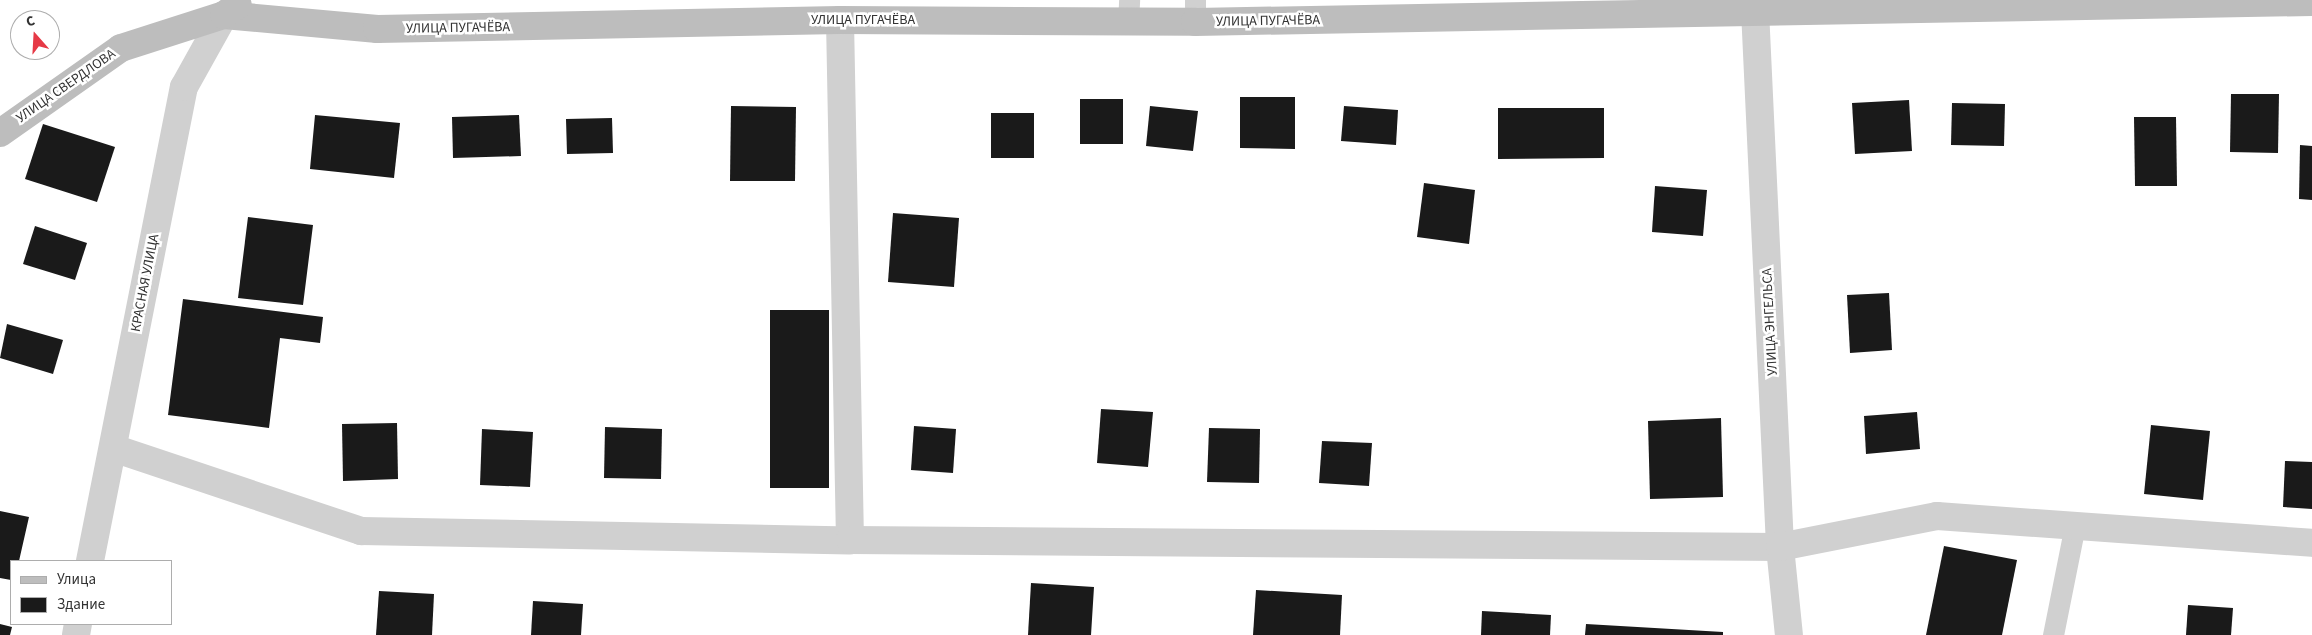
<!DOCTYPE html>
<html>
<head>
<meta charset="utf-8">
<style>
  body { margin:0 }
  #map { position:relative; width:2312px; height:635px; overflow:hidden; background:#fff; font-family:"Source Sans 3",sans-serif }
  div>[style] { position:absolute }
  .building>* { inset:0; background:#1a1a1a }
  .lane>* { height:21px; margin:-10.5px; padding:0 10.5px; transform-origin:10.5px; border-radius:10.5px; background:#d0d0d0 }
  .street>* { height:28px; margin:-14px; padding:0 14px; transform-origin:14px; border-radius:14px; background:#d0d0d0 }
  .secondary>* { height:28px; margin:-14px; padding:0 14px; transform-origin:14px; border-radius:14px; background:#bdbdbd }
  span { translate:-50% -50%; white-space:nowrap; text-align:center; line-height:1.15; -webkit-text-stroke:5px #fff; paint-order:stroke }
  .street-label { font-size:14px; color:#333 }
  .legend { position:absolute; left:10px; top:560px; width:162px; height:65px; box-sizing:border-box; background:#fff; border:1px solid #adadad; margin:0; padding:6px 9px; list-style:none; font-size:15px; color:#333 }
  .legend li { display:flex; align-items:center; gap:10px; height:25px }
  .legend b { width:25px; border:1px solid #adadad }
  .north { position:absolute; left:10px; top:10px; width:50px; height:50px; box-sizing:border-box; background:#fff; border:1px solid #adadad; border-radius:50%; rotate:341deg; font-size:14px; font-weight:700; line-height:20px; text-align:center; color:#333 }
  .north::after { content:''; display:block; margin:auto; width:18px; height:22px; background:#e63946; clip-path:polygon(50% 0,100% 100%,50% 72%,0 100%) }
</style>
</head>
<body>
<div id="map">
  <div class="building">
    <i style="clip-path:polygon(2231px 94px,2279px 94px,2278px 153px,2230px 152px)"></i>
    <i style="clip-path:polygon(1240px 97px,1295px 97px,1295px 149px,1240px 148px)"></i>
    <i style="clip-path:polygon(1080px 99px,1123px 99px,1123px 144px,1080px 144px)"></i>
    <i style="clip-path:polygon(1909px 100px,1912px 151px,1855px 154px,1852px 103px)"></i>
    <i style="clip-path:polygon(1952px 103px,2005px 104px,2004px 146px,1951px 145px)"></i>
    <i style="clip-path:polygon(731px 106px,796px 107px,795px 181px,730px 181px)"></i>
    <i style="clip-path:polygon(1150px 106px,1198px 111px,1193px 151px,1146px 146px)"></i>
    <i style="clip-path:polygon(1344px 106px,1398px 110px,1396px 145px,1341px 141px)"></i>
    <i style="clip-path:polygon(1498px 108px,1604px 108px,1604px 158px,1498px 159px)"></i>
    <i style="clip-path:polygon(991px 113px,1034px 113px,1034px 158px,991px 158px)"></i>
    <i style="clip-path:polygon(315px 115px,400px 123px,394px 178px,310px 169px)"></i>
    <i style="clip-path:polygon(519px 115px,521px 156px,453px 158px,452px 117px)"></i>
    <i style="clip-path:polygon(2134px 117px,2176px 117px,2177px 186px,2135px 186px)"></i>
    <i style="clip-path:polygon(612px 118px,613px 153px,567px 154px,566px 119px)"></i>
    <i style="clip-path:polygon(43px 124px,115px 147px,97px 202px,25px 179px)"></i>
    <i style="clip-path:polygon(2300px 145px,2312px 146px,2312px 200px,2299px 199px)"></i>
    <i style="clip-path:polygon(1424px 183px,1475px 190px,1469px 244px,1417px 237px)"></i>
    <i style="clip-path:polygon(1655px 186px,1707px 190px,1703px 236px,1652px 232px)"></i>
    <i style="clip-path:polygon(893px 213px,959px 218px,954px 287px,888px 282px)"></i>
    <i style="clip-path:polygon(248px 217px,313px 225px,303px 305px,238px 298px)"></i>
    <i style="clip-path:polygon(35px 226px,87px 243px,75px 280px,23px 264px)"></i>
    <i style="clip-path:polygon(1889px 293px,1892px 350px,1850px 353px,1847px 295px)"></i>
    <i style="clip-path:polygon(183px 299px,323px 317px,320px 343px,280px 338px,269px 428px,168px 415px)"></i>
    <i style="clip-path:polygon(770px 310px,829px 310px,829px 488px,770px 488px)"></i>
    <i style="clip-path:polygon(7px 324px,63px 340px,53px 374px,0 358px)"></i>
    <i style="clip-path:polygon(1101px 409px,1153px 412px,1148px 467px,1097px 463px)"></i>
    <i style="clip-path:polygon(1917px 412px,1920px 449px,1866px 454px,1864px 416px)"></i>
    <i style="clip-path:polygon(1721px 418px,1723px 497px,1650px 499px,1648px 421px)"></i>
    <i style="clip-path:polygon(397px 423px,398px 479px,343px 481px,342px 424px)"></i>
    <i style="clip-path:polygon(2151px 425px,2210px 431px,2203px 500px,2144px 494px)"></i>
    <i style="clip-path:polygon(914px 426px,956px 429px,953px 473px,911px 470px)"></i>
    <i style="clip-path:polygon(605px 427px,662px 429px,661px 479px,604px 478px)"></i>
    <i style="clip-path:polygon(1209px 428px,1260px 429px,1259px 483px,1207px 482px)"></i>
    <i style="clip-path:polygon(482px 429px,533px 432px,530px 487px,480px 485px)"></i>
    <i style="clip-path:polygon(1322px 441px,1372px 443px,1369px 486px,1319px 483px)"></i>
    <i style="clip-path:polygon(2285px 461px,2312px 462px,2312px 509px,2283px 507px)"></i>
    <i style="clip-path:polygon(0 511px,29px 517px,19px 561px,11px 561px,11px 580px,0 578px)"></i>
    <i style="clip-path:polygon(1944px 546px,2017px 560px,2002px 635px,1926px 635px)"></i>
    <i style="clip-path:polygon(1031px 583px,1094px 587px,1091px 635px,1028px 635px)"></i>
    <i style="clip-path:polygon(1256px 590px,1342px 595px,1340px 635px,1253px 635px)"></i>
    <i style="clip-path:polygon(379px 591px,434px 594px,432px 635px,376px 635px)"></i>
    <i style="clip-path:polygon(533px 601px,583px 604px,581px 635px,531px 635px)"></i>
    <i style="clip-path:polygon(2188px 605px,2233px 608px,2231px 635px,2186px 635px)"></i>
    <i style="clip-path:polygon(1482px 611px,1551px 615px,1550px 635px,1481px 635px)"></i>
    <i style="clip-path:polygon(0 624px,12px 627px,10px 635px,0 635px)"></i>
    <i style="clip-path:polygon(1586px 624px,1723px 632px,1723px 635px,1585px 635px)"></i>
  </div>
  <div class="lane">
    <i style="left:1128px;top:22px;width:22px;rotate:-87deg"></i>
    <i style="left:1195px;top:22px;width:22px;rotate:-90deg"></i>
    <i style="left:2053px;top:635px;width:112px;rotate:-78.7deg"></i>
  </div>
  <div class="street">
    <i style="left:1755px;top:10px;width:538px;rotate:87.33deg"></i>
    <i style="left:1780px;top:547px;width:88px;rotate:84.2deg"></i>
    <i style="left:840px;top:20px;width:520px;rotate:88.9deg"></i>
    <i style="left:113px;top:448px;width:262px;rotate:18.5deg"></i>
    <i style="left:361px;top:531px;width:489px;rotate:1.1deg"></i>
    <i style="left:850px;top:540px;width:930px;rotate:0.43deg"></i>
    <i style="left:1780px;top:547px;width:160px;rotate:-11.2deg"></i>
    <i style="left:1937px;top:516px;width:376px;rotate:4.1deg"></i>
    <i style="left:90px;top:561px;width:483px;rotate:-78.8deg"></i>
    <i style="left:184px;top:87px;width:82px;rotate:-60.9deg"></i>
    <i style="left:76px;top:635px;width:11px;rotate:-80deg"></i>
  </div>
  <div class="secondary">
    <i style="left:224px;top:15px;width:154px;rotate:5.2deg"></i>
    <i style="left:377px;top:29px;width:463px;rotate:-1.1deg"></i>
    <i style="left:840px;top:20px;width:355px;rotate:0.3deg"></i>
    <i style="left:1195px;top:22px;width:1117px;rotate:-1.03deg"></i>
    <i style="left:0;top:133px;width:148px;rotate:-35.1deg"></i>
    <i style="left:121px;top:48px;width:108px;rotate:-17.8deg"></i>
    <i style="left:224px;top:15px;width:17px;rotate:-36deg"></i>
  </div>
  <div class="street-label">
    <span style="left:863px;top:20px">УЛИЦА ПУГАЧЁВА</span>
    <span style="left:1268px;top:21px;rotate:-1deg">УЛИЦА ПУГАЧЁВА</span>
    <span style="left:458px;top:28px;rotate:-1deg">УЛИЦА ПУГАЧЁВА</span>
    <span style="left:66px;top:86px;rotate:-35deg">УЛИЦА СВЕРДЛОВА</span>
    <span style="left:145px;top:283px;rotate:-79deg">КРАСНАЯ УЛИЦА</span>
    <span style="left:1770px;top:322px;rotate:-93deg">УЛИЦА ЭНГЕЛЬСА</span>
  </div>
  <ul class="legend">
  <li><b style="height:6px;background:#bdbdbd"></b>Улица</li>
  <li><b style="height:14px;background:#1a1a1a"></b>Здание</li>
  </ul>
  <div class="north">С</div>
</div>
</body>
</html>
